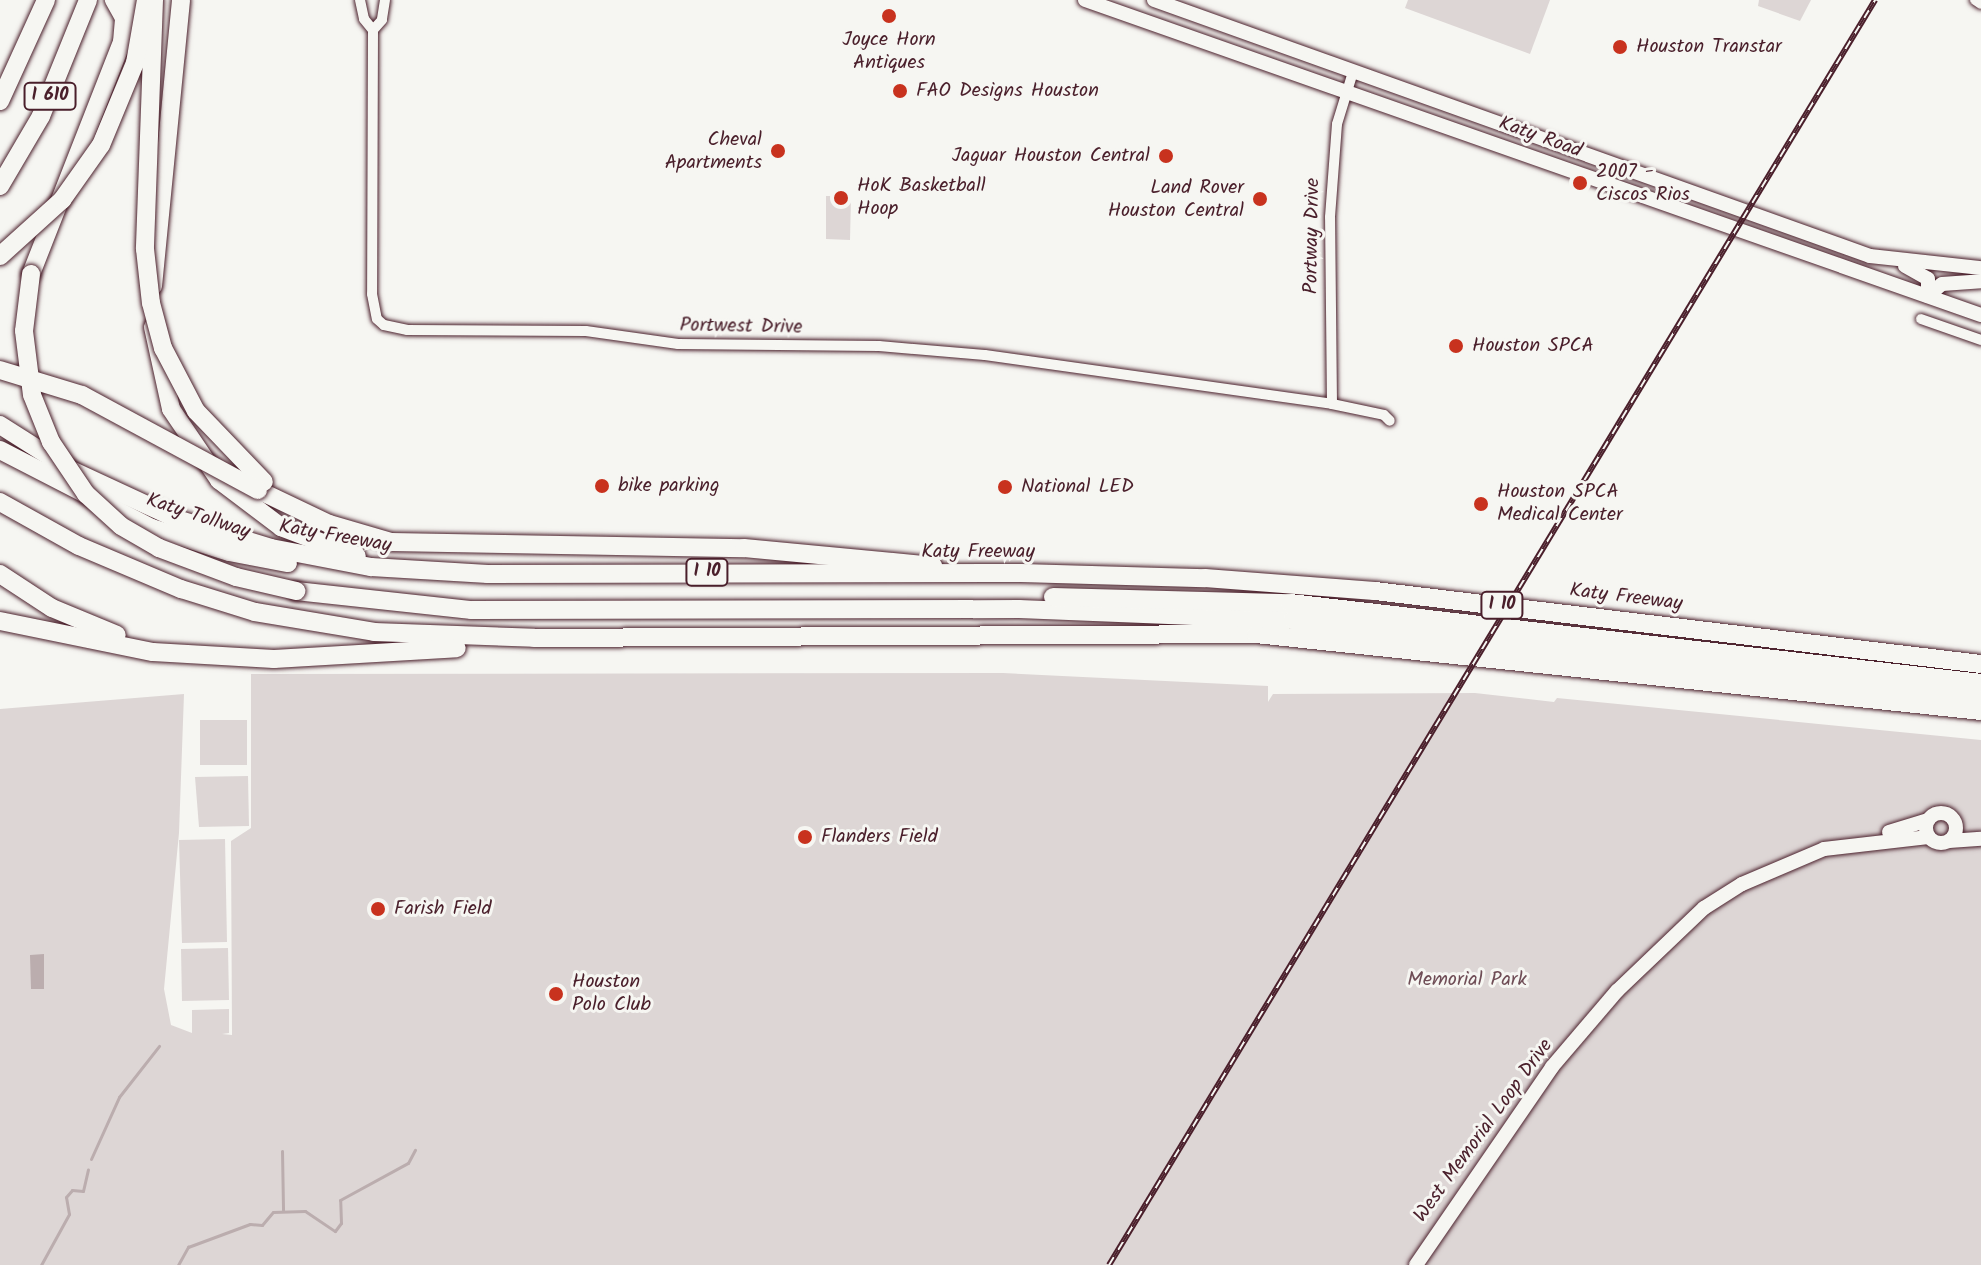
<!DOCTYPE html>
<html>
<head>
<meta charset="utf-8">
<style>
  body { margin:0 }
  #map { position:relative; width:1981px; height:1265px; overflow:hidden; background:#f6f6f2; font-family:Kalam,sans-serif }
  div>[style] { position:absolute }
  .green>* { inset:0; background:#ddd6d5 }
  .water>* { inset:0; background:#bbadae }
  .stream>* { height:3px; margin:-1.5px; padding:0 1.5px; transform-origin:1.5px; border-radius:1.5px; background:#bbadae }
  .roads { filter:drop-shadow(0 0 2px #4a1f2b) drop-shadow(0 0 2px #4a1f2b) }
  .street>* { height:10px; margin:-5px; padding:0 5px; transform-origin:5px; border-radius:5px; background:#f6f6f2 }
  .secondary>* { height:14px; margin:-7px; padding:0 7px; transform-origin:7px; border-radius:7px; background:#f6f6f2 }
  .secondary>.ring { margin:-7px; padding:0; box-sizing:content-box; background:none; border:14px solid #f6f6f2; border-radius:50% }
  .highway>* { height:18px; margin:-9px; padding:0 9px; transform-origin:9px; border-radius:9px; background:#f6f6f2 }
  .rail>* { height:6px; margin-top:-3px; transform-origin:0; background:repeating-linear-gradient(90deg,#f6f6f2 0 9px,#4a1f2b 0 18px); box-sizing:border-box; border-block:2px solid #4a1f2b }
  .bridges { filter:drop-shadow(0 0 2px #4a1f2b) drop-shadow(0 0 2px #4a1f2b) }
  .highway-bridge>* { height:18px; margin:-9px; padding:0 9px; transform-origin:9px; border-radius:9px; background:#f6f6f2 }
  .dots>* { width:22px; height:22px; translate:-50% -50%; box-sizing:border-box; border:4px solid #f6f6f2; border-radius:50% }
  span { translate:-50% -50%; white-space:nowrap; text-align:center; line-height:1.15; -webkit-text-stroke:6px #f6f6f2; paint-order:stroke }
  .shield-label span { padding:2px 6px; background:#f6f6f2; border:2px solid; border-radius:6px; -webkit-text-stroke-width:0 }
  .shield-label { font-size:18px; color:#4a1f2b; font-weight:700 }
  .poi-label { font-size:20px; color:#4a1f2b }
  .left { translate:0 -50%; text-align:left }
  .right { translate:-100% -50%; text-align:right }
  .street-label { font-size:20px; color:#4a1f2b }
  .park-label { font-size:20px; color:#6f4d56 }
</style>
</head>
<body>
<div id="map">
  <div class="green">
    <i style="clip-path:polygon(1408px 0,1550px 0,1530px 54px,1405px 8px)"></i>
    <i style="clip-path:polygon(1759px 0,1811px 0,1800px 21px,1758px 6px)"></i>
    <i style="clip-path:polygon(826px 196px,851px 196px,850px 240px,826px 239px)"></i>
    <i style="clip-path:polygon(1003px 673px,1268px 686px,1268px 702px,1273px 694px,1475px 693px,1554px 702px,1557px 698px,1981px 740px,1981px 1265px,0 1265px,0 709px,184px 694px,179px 833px,164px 989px,171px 1025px,192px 1033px,192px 1010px,229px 1009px,229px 1033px,222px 1034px,232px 1035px,231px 841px,251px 828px,251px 674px)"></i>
    <i style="clip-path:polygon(200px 720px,247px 720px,247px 765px,200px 765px)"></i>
    <i style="clip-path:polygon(248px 776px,249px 826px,199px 827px,195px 777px)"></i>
    <i style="clip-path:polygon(225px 839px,227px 942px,182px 943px,179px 840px)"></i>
    <i style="clip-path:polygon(228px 948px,229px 1000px,182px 1001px,181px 949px)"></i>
  </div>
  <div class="water">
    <i style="clip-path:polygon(44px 954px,44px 989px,31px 989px,30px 955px)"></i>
  </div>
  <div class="stream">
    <i style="left:282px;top:1151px;width:60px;rotate:89deg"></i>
    <i style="left:91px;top:1159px;width:68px;rotate:-65.7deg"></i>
    <i style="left:119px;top:1097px;width:65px;rotate:-51.9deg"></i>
    <i style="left:41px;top:1265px;width:58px;rotate:-61.2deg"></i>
    <i style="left:69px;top:1214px;width:17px;rotate:-100deg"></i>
    <i style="left:66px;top:1197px;width:9px;rotate:-49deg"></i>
    <i style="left:72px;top:1190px;width:11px;rotate:5deg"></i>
    <i style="left:83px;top:1191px;width:22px;rotate:-77deg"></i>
    <i style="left:178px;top:1265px;width:21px;rotate:-61deg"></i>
    <i style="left:188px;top:1247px;width:66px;rotate:-20.4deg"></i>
    <i style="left:250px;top:1224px;width:12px;rotate:5deg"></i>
    <i style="left:262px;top:1225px;width:17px;rotate:-50deg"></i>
    <i style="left:273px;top:1212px;width:32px;rotate:-2deg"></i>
    <i style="left:305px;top:1211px;width:36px;rotate:34deg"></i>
    <i style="left:335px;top:1231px;width:10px;rotate:-53deg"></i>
    <i style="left:341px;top:1223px;width:23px;rotate:-92deg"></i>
    <i style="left:340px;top:1200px;width:77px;rotate:-28.6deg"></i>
    <i style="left:408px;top:1163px;width:15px;rotate:-62deg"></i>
  </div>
  <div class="roads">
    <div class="street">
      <i style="left:360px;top:0;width:19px;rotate:78deg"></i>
      <i style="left:364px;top:19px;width:14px;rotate:51deg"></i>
      <i style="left:385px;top:0;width:20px;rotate:99deg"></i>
      <i style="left:382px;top:20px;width:13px;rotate:132deg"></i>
      <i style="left:373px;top:30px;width:264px;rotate:90.2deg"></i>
      <i style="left:372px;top:294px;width:25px;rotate:79deg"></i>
      <i style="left:377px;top:319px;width:9px;rotate:41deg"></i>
      <i style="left:384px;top:325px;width:24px;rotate:12deg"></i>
      <i style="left:407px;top:330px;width:179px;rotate:0.3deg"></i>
      <i style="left:586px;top:331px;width:93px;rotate:8deg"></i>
      <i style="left:678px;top:344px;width:201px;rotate:0.6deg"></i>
      <i style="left:879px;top:346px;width:106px;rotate:4.9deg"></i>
      <i style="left:985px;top:355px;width:350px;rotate:8deg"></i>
      <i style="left:1332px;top:404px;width:53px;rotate:11.9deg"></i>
      <i style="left:1384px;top:415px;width:8px;rotate:45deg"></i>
      <i style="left:1975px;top:0;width:7px;rotate:34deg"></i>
      <i style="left:1921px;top:319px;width:64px;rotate:19.3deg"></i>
      <i style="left:1332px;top:404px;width:187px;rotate:-90.6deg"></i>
      <i style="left:1330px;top:217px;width:93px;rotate:-85.7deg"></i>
      <i style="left:1337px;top:124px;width:54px;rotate:-72.9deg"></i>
    </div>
    <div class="secondary">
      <i style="left:1085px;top:0;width:950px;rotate:19.37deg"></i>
      <i style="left:1154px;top:0;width:760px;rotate:19.67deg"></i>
      <i style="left:1870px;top:256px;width:112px;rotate:6.2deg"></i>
      <i style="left:1905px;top:266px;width:26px;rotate:29deg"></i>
      <i style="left:1928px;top:279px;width:17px;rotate:90deg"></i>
      <i style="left:1928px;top:296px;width:18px;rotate:-41deg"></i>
      <i style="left:1942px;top:284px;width:39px;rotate:-4deg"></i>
      <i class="ring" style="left:1926px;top:813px;width:16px;height:16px"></i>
      <i style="left:1889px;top:832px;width:41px;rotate:-17.1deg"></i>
      <i style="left:1949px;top:841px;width:32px;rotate:-4deg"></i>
      <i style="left:1416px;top:1265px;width:240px;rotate:-55.5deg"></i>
      <i style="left:1552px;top:1067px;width:100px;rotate:-49.5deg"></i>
      <i style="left:1617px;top:991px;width:120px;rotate:-43.7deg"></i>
      <i style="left:1704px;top:908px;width:45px;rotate:-32.3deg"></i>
      <i style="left:1742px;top:884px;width:89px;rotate:-23.1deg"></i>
      <i style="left:1824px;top:849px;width:105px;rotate:-6.6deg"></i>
    </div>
    <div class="highway">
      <i style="left:130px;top:0;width:30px;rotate:86deg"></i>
      <i style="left:0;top:101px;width:111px;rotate:-65.5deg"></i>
      <i style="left:0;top:186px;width:81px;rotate:-59.6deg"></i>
      <i style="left:41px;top:116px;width:125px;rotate:-67.9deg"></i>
      <i style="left:31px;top:274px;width:249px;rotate:-68.6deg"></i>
      <i style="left:122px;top:42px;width:24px;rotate:-85deg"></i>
      <i style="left:124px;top:18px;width:21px;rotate:-119deg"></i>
      <i style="left:153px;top:286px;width:287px;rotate:-84.4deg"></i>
      <i style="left:153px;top:327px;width:84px;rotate:77.6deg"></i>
      <i style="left:171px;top:409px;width:86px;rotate:55.9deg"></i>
      <i style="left:219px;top:480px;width:78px;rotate:37.2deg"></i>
      <i style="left:281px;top:527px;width:81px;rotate:20.9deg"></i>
      <i style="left:0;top:425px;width:84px;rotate:32.4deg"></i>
      <i style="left:71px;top:470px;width:117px;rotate:24.8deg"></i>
      <i style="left:177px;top:519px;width:98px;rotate:17.1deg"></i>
      <i style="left:271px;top:548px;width:102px;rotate:10.8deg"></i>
      <i style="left:371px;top:567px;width:117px;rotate:3.4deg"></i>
      <i style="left:488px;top:574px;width:533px;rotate:-0.11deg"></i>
      <i style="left:1021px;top:573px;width:184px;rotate:1.6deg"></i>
      <i style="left:1205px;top:578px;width:170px;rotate:4.4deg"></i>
      <i style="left:1375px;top:591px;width:610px;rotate:6.87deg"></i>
      <i style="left:0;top:450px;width:171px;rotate:27.2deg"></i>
      <i style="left:152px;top:528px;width:81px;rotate:17.3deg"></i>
      <i style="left:229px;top:552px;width:60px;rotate:10.6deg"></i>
      <i style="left:258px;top:490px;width:79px;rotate:25.6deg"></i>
      <i style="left:329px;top:524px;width:65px;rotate:16.2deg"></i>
      <i style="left:391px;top:542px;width:353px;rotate:1deg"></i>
      <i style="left:744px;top:548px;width:190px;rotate:5.4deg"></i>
      <i style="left:0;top:502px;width:90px;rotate:29.1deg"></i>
      <i style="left:79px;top:546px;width:111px;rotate:22.9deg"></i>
      <i style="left:181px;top:589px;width:77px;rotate:17.3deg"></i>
      <i style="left:255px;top:612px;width:121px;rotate:9.5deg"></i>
      <i style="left:374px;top:632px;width:160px;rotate:2.1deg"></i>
      <i style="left:534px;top:638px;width:722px;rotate:-0.32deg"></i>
      <i style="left:1256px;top:634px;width:729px;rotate:6.06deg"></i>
      <i style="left:0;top:574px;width:62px;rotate:33.2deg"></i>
      <i style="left:52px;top:608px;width:70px;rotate:22.6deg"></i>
      <i style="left:296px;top:591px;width:177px;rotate:6.2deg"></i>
      <i style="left:472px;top:610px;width:547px;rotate:-0.1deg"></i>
      <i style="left:1019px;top:609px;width:274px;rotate:2.3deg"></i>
      <i style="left:1293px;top:620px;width:692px;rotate:6.39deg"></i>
      <i style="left:1053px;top:597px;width:237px;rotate:1.5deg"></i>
      <i style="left:1290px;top:603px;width:696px;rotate:6.6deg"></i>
      <i style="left:0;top:621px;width:156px;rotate:11.5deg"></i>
      <i style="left:153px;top:652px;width:121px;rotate:3.3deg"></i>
      <i style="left:274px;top:659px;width:183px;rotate:-3.4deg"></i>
    </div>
  </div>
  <div class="rail">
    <i style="left:1109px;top:1265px;width:1479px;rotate:-58.8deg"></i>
  </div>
  <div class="bridges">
    <div class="highway-bridge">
      <i style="left:154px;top:0;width:249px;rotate:92.1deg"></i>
      <i style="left:145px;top:249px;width:54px;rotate:83.7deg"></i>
      <i style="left:151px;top:303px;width:47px;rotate:75.1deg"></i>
      <i style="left:163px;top:348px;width:71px;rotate:62.4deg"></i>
      <i style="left:196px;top:411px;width:98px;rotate:46.2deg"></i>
      <i style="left:0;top:256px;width:84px;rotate:-42.1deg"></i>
      <i style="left:62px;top:200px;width:67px;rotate:-54.7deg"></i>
      <i style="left:101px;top:145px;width:89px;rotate:-67.5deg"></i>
      <i style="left:135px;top:63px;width:64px;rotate:-80.1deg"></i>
      <i style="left:31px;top:274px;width:57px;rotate:97deg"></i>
      <i style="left:24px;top:331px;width:64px;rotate:82.9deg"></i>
      <i style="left:32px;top:395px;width:51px;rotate:68deg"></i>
      <i style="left:51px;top:442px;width:63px;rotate:56.1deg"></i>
      <i style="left:86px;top:494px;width:47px;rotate:42.4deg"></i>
      <i style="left:121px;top:526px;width:44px;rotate:30.1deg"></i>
      <i style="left:159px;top:548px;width:82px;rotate:20.6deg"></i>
      <i style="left:236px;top:577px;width:62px;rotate:13.1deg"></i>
      <i style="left:0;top:370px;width:86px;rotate:17deg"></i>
      <i style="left:82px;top:395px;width:200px;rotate:28.4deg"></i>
    </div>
  </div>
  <div class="dots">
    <i style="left:889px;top:16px;background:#c8321e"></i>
    <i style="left:1620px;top:47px;background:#c8321e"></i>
    <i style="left:900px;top:91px;background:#c8321e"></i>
    <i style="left:778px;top:151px;background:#c8321e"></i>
    <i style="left:1166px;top:156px;background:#c8321e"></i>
    <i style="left:1580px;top:183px;background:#c8321e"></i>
    <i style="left:841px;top:198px;background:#c8321e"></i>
    <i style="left:1260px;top:199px;background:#c8321e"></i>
    <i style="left:1456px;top:346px;background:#c8321e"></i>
    <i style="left:602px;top:486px;background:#c8321e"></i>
    <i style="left:1005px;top:487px;background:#c8321e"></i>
    <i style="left:1481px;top:504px;background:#c8321e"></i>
    <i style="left:805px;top:837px;background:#c8321e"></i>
    <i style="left:378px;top:909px;background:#c8321e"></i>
    <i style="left:556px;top:994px;background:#c8321e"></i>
  </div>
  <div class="shield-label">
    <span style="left:50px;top:96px">I 610</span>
    <span style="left:707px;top:572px">I 10</span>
    <span style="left:1502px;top:605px">I 10</span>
  </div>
  <div class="poi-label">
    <span style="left:889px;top:52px">Joyce Horn<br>Antiques</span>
    <span class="left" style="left:1636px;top:47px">Houston Transtar</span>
    <span class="left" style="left:916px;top:91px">FAO Designs Houston</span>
    <span class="right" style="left:762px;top:152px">Cheval<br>Apartments</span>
    <span class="right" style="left:1150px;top:156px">Jaguar Houston Central</span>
    <span class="left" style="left:1596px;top:184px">2007 -<br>Ciscos Rios</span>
    <span class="left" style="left:857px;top:198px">HoK Basketball<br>Hoop</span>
    <span class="right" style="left:1244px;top:200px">Land Rover<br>Houston Central</span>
    <span class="left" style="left:1472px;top:346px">Houston SPCA</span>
    <span class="left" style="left:618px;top:486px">bike parking</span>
    <span class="left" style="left:1021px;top:487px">National LED</span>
    <span class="left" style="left:1497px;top:504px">Houston SPCA<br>Medical Center</span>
    <span class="left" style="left:821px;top:837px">Flanders Field</span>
    <span class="left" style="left:394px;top:909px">Farish Field</span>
    <span class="left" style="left:572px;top:994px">Houston<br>Polo Club</span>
  </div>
  <div class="street-label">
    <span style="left:1540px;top:138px;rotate:20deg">Katy Road</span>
    <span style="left:1313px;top:236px;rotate:-89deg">Portway Drive</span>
    <span style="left:741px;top:327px;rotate:1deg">Portwest Drive</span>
    <span style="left:198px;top:517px;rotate:18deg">Katy Tollway</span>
    <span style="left:335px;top:537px;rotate:10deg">Katy Freeway</span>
    <span style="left:978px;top:552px">Katy Freeway</span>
    <span style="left:1626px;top:598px;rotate:7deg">Katy Freeway</span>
    <span style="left:1484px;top:1131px;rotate:-54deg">West Memorial Loop Drive</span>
  </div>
  <div class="park-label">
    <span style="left:1467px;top:980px">Memorial Park</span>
  </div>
</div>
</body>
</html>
